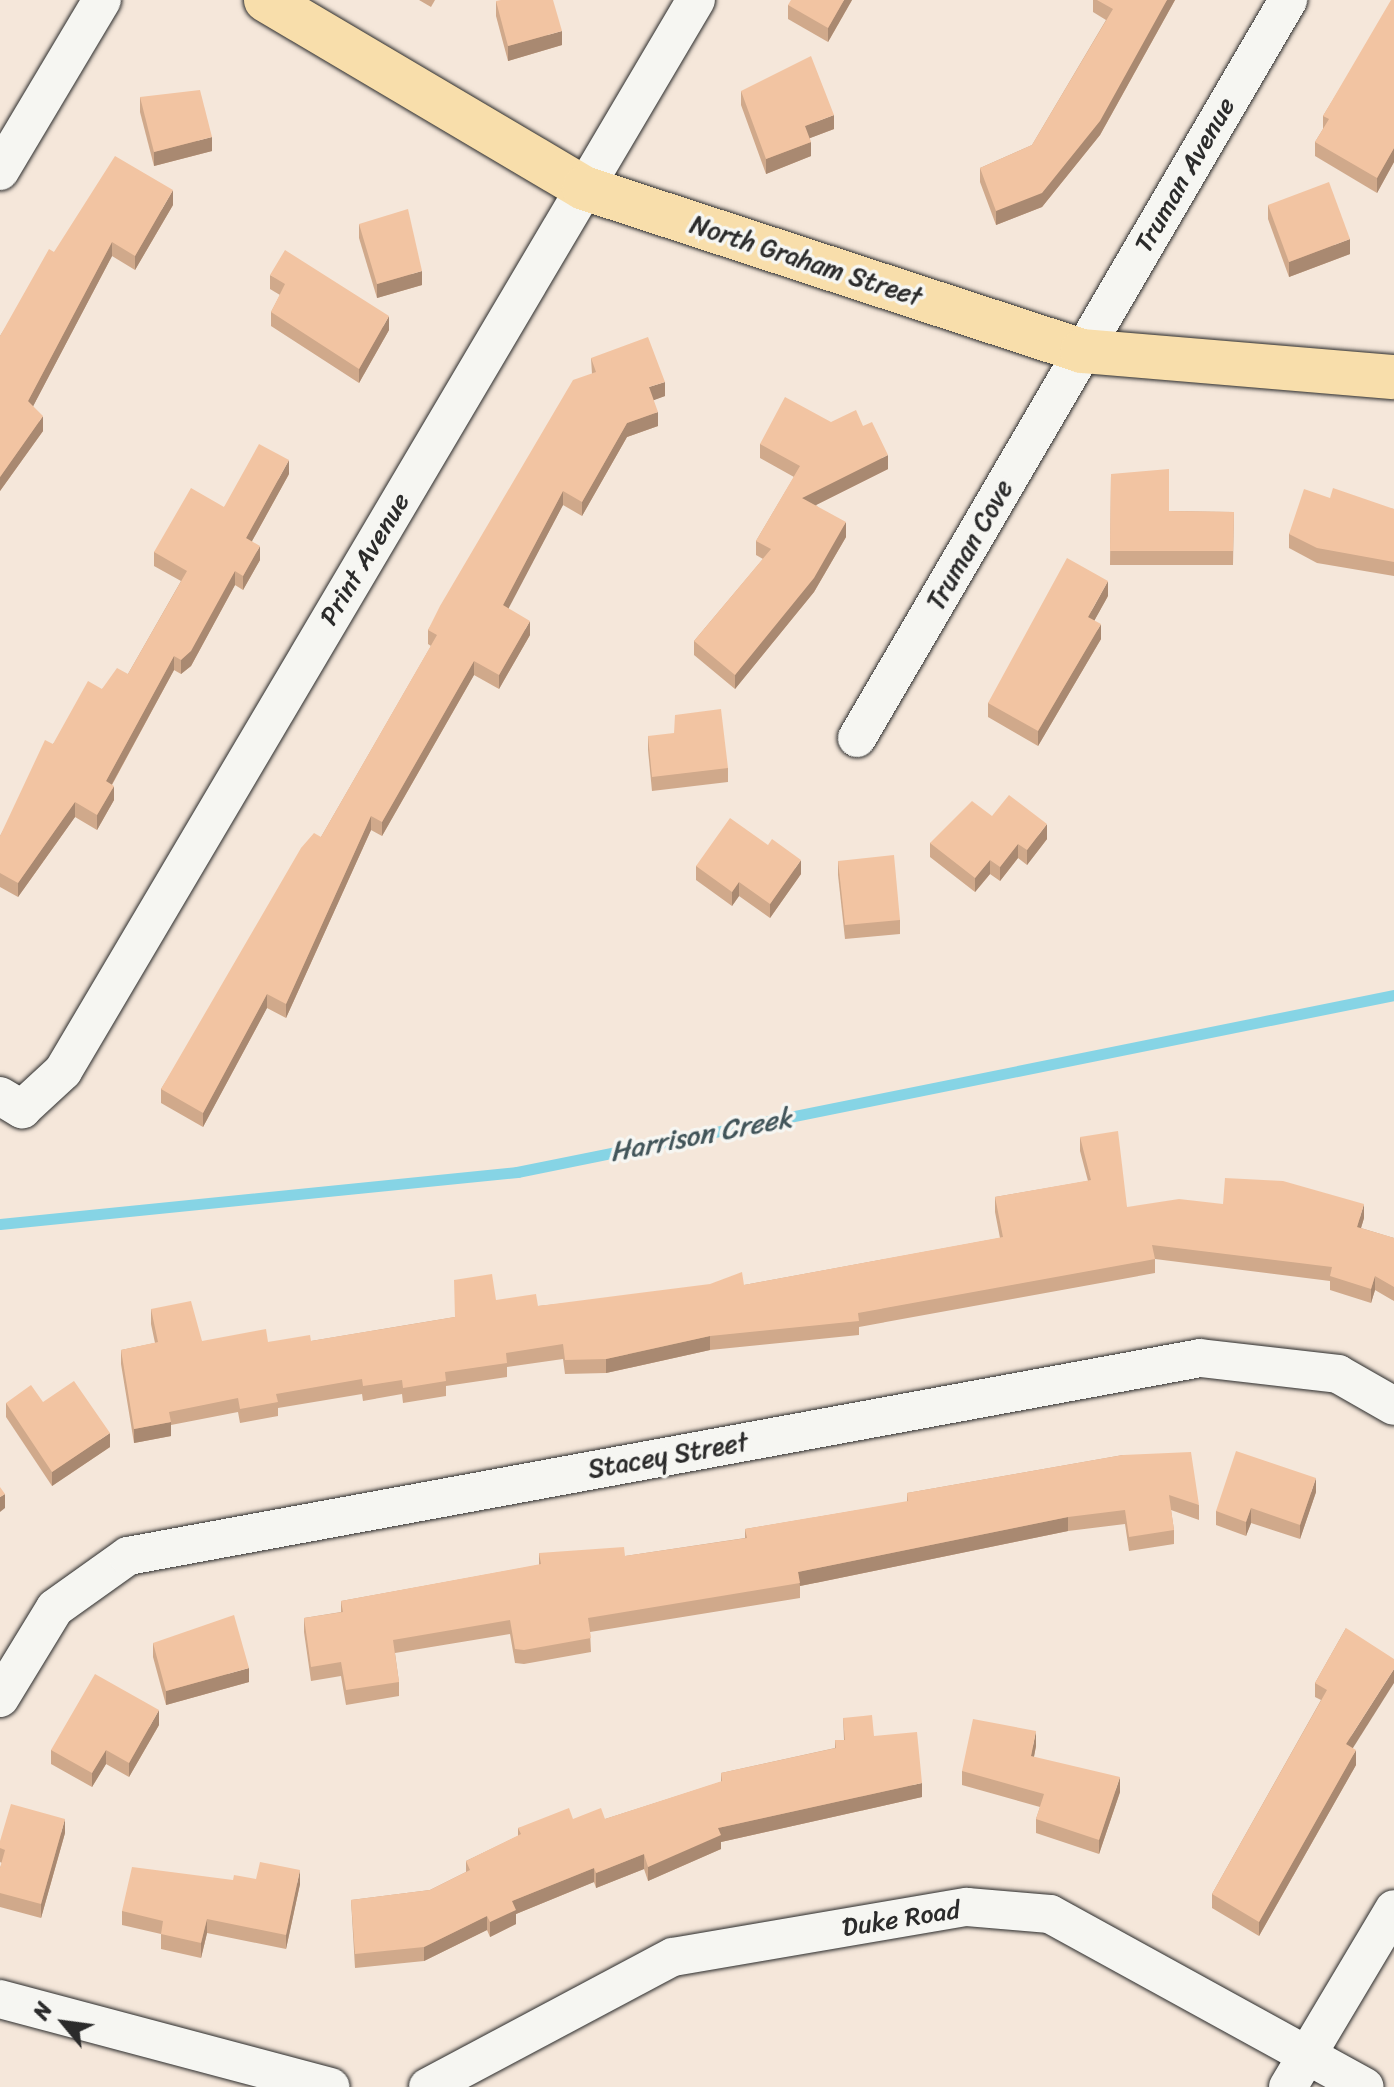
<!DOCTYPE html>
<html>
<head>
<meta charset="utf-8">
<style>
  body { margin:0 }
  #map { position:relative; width:1394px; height:2087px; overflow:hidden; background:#f5e7da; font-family:Sriracha,sans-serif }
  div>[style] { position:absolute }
  .stream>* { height:11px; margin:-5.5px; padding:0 5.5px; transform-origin:5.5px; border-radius:5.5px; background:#86d4e5 }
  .roads { filter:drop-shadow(0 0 2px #2b2b2b) drop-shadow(0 0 2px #2b2b2b) }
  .minor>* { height:38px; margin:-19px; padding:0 19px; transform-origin:19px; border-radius:19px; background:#f6f6f2 }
  .major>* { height:44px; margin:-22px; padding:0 22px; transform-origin:22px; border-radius:22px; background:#f8deab }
  .wall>* { inset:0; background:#d0a98b }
  .shaded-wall>* { inset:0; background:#a98971 }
  .building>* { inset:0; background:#f2c4a2 }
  span { translate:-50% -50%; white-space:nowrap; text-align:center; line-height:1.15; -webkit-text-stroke:7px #f6f6f2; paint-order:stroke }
  .street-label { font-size:26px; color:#2b2b2b }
  .water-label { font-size:28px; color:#42555a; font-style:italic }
  .north { position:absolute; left:24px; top:1983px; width:80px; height:80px; -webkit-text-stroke:6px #f6f6f2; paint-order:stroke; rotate:299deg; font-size:22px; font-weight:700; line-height:32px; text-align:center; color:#2b2b2b }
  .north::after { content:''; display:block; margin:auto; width:28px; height:36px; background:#2b2b2b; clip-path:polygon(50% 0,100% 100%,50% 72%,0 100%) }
</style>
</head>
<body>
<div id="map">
  <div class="stream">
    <i style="left:0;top:1224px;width:520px;rotate:-5.74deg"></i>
    <i style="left:517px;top:1172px;width:895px;rotate:-11.41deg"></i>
  </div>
  <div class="roads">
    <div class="minor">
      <i style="left:0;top:171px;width:199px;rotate:-59.2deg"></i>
      <i style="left:857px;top:738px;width:855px;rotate:-59.71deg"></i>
      <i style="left:0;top:1096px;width:26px;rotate:31deg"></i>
      <i style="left:22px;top:1109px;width:56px;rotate:-42.8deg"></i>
      <i style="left:63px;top:1071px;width:1244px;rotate:-59.42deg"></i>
      <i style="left:0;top:1698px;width:105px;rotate:-58.6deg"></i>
      <i style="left:55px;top:1608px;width:90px;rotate:-35.5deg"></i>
      <i style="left:128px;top:1556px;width:1090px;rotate:-10.46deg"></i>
      <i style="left:1200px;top:1358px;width:139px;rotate:6.6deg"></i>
      <i style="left:1338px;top:1374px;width:64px;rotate:29.7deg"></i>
      <i style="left:0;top:1999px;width:342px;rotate:14.9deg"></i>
      <i style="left:428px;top:2087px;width:277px;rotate:-28deg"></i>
      <i style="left:673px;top:1957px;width:298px;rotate:-9.7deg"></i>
      <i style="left:967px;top:1907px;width:83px;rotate:4.8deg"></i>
      <i style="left:1050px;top:1914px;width:359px;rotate:28.8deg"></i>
      <i style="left:1288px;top:2087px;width:207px;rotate:-59.2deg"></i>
    </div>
    <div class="major">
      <i style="left:266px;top:0;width:369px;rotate:30.6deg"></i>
      <i style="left:584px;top:188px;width:524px;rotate:18.12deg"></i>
      <i style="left:1082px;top:351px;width:313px;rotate:4.8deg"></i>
    </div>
  </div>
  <div class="wall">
    <i style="clip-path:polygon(419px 0,435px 0,431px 7px)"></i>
    <i style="clip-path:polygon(852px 0,828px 42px,788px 19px,788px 5px)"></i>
    <i style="clip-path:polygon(1093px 0,1175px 0,1100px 135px,1042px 207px,996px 225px,980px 182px,980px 168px,1032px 145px,1106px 20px,1093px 12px)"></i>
    <i style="clip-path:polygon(1394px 0,1394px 162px,1377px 193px,1315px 156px,1315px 142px,1323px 129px,1323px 116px)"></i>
    <i style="clip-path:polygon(496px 1px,562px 45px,508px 61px,496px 16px)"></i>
    <i style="clip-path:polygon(741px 91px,834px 129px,810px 138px,811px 156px,766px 174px,741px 105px)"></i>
    <i style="clip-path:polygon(140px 97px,212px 151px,154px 166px,140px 112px)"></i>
    <i style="clip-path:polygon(173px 205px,135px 270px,112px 256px,33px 406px,43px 431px,0 491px,0 336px,54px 252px)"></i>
    <i style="clip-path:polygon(1268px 205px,1350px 254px,1289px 277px,1268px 219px)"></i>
    <i style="clip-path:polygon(359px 224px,422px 285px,377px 298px,359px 238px)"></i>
    <i style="clip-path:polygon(270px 275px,389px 330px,359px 383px,271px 326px,271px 312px,280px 295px,270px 289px)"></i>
    <i style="clip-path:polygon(591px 358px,665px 396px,653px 400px,658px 426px,627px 437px,582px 516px,563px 505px,508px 608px,530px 635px,499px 689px,474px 675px,382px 836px,371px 830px,286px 1018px,267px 1008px,203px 1127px,161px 1103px,161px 1089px,321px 837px,431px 646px,428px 644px,428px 630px,592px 374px)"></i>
    <i style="clip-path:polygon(831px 422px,863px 426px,888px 469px,816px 505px,846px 537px,814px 592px,735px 689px,694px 655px,694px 641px,763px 559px,756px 555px,756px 541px,794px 477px,760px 458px,760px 444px)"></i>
    <i style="clip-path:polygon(289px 474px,252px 541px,260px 560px,243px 590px,235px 585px,191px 666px,181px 674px,174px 670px,112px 785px,114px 800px,97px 830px,75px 817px,18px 897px,0 887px,0 836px,53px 744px,102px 689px,128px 674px,181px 581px,154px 566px,154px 552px,224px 507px)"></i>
    <i style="clip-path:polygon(1111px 474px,1169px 511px,1234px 512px,1233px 565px,1110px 565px)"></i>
    <i style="clip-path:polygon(1330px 498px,1394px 509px,1394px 576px,1317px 563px,1289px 548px,1289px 534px)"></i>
    <i style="clip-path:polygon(1108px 596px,1094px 621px,1101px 639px,1038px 746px,988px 717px,988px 703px)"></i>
    <i style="clip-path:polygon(648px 736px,728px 768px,728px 782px,652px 791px,648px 750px)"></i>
    <i style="clip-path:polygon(992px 816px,1047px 839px,1027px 865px,1018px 858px,1000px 881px,990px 874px,975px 892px,930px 857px,930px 843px)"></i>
    <i style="clip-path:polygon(768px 845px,801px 874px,770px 918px,739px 896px,732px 906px,696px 880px,696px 866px)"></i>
    <i style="clip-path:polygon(838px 861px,900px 920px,900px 934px,845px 939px,838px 875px)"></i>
    <i style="clip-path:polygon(1080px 1137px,1127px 1207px,1364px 1218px,1361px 1228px,1394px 1238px,1394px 1301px,1375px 1290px,1371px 1303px,1330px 1290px,1330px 1281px,1155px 1259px,1155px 1273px,859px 1327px,859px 1335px,710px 1350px,606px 1373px,565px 1374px,563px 1359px,507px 1367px,507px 1377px,446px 1386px,446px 1396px,403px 1403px,402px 1394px,363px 1401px,362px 1394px,278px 1408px,278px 1416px,240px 1423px,238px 1412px,171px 1425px,171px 1436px,134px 1443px,121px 1364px,121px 1350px,155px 1343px,151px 1324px,151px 1309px,202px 1341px,268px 1342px,311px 1341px,455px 1317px,496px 1300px,538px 1306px,744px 1285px,1000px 1238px,995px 1212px,995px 1197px,1088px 1181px,1080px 1151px)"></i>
    <i style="clip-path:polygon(43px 1402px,110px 1447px,52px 1486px,6px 1417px,6px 1403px)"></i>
    <i style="clip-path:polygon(1123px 1455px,1199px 1505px,1199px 1520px,1171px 1510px,1174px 1530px,1174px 1544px,1129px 1551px,1125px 1524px,1068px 1531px,800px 1586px,800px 1598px,590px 1632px,591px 1652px,524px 1664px,515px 1663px,510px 1634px,395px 1653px,399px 1682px,399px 1696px,346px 1705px,341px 1676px,311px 1681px,304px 1632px,304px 1618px,341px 1612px,341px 1601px,539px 1565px,539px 1553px,625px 1556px,745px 1538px,745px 1529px,907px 1502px,907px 1493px)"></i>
    <i style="clip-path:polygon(1316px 1492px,1300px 1539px,1251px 1523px,1246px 1536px,1216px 1525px,1216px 1511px)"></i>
    <i style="clip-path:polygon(1346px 1628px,1352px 1748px,1356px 1765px,1259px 1936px,1212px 1908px,1212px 1894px,1321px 1700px,1315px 1697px,1315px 1683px)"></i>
    <i style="clip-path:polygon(153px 1643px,249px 1682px,166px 1705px,153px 1657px)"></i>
    <i style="clip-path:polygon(843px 1718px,874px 1736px,922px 1797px,721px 1842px,721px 1849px,648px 1881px,644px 1869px,596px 1888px,594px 1882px,516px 1914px,516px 1924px,490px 1937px,487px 1930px,424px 1961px,355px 1968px,351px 1900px,430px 1890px,466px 1872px,466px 1861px,518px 1836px,518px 1828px,573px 1819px,605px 1819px,721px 1782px,721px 1773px,835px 1748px,835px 1740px,844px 1740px)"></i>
    <i style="clip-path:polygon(159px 1725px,129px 1777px,106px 1764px,92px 1787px,51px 1764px,51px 1750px)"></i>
    <i style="clip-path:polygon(1036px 1746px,1034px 1757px,1120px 1792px,1099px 1854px,1036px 1833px,1036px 1819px,1040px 1807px,962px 1785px,962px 1771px)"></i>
    <i style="clip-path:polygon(65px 1833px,41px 1918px,0 1907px,0 1868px,2px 1863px,0 1862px,0 1841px)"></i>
    <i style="clip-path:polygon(256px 1879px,300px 1884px,286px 1949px,207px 1933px,201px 1958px,161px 1949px,161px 1934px,122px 1925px,122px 1911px,233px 1880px)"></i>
  </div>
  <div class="shaded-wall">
    <i style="clip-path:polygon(844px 0,852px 0,828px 42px,828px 28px)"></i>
    <i style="clip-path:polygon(1167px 0,1175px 0,1100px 135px,1042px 207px,996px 225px,996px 211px)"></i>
    <i style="clip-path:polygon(562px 31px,562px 45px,508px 61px,508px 46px)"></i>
    <i style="clip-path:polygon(834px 115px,834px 129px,805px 140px,805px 126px)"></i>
    <i style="clip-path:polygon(212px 137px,212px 151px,154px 166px,154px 152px)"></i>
    <i style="clip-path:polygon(811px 142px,811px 156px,766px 174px,766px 159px)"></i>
    <i style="clip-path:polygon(1394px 148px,1394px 162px,1377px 193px,1377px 178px)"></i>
    <i style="clip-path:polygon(173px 190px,173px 205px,135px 270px,135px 256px)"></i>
    <i style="clip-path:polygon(1350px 239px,1350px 254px,1289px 277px,1289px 262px)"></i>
    <i style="clip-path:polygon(112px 242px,112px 256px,28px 416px,28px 401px)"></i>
    <i style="clip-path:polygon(422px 271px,422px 285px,377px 298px,377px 284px)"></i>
    <i style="clip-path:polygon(389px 316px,389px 330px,359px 383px,359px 369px)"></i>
    <i style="clip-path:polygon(665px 382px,665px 396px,649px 402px,649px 387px)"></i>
    <i style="clip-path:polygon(658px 412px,658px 426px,627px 437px,582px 516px,582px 502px,627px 423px)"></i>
    <i style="clip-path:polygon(43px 416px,43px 431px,0 491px,0 477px)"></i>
    <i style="clip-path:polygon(888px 455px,888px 469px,802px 512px,802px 498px)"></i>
    <i style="clip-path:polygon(289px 460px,289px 474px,246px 552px,246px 538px)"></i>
    <i style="clip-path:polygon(563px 491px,563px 505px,503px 619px,503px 605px)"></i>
    <i style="clip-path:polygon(846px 522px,846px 537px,814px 592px,735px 689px,735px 675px)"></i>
    <i style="clip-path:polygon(260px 546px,260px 560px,243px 590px,243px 576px)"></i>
    <i style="clip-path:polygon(235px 571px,235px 585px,191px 666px,181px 674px,181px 660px)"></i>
    <i style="clip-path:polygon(1108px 581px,1108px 596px,1088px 632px,1088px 617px)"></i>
    <i style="clip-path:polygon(530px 621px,530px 635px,499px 689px,499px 675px)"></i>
    <i style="clip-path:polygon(1101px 624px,1101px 639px,1038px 746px,1038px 731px)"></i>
    <i style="clip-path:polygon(174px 656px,174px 670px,106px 795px,106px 781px)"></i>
    <i style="clip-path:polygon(474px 661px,474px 675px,382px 836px,382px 822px)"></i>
    <i style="clip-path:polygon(114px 786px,114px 800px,97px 830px,97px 815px)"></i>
    <i style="clip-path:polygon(75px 802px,75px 817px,18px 897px,18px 883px)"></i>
    <i style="clip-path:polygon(371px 816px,371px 830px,286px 1018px,286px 1004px)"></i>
    <i style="clip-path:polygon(1047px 824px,1047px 839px,1027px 865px,1027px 850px)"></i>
    <i style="clip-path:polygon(1018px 844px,1018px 858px,1000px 881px,1000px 867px)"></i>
    <i style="clip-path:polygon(801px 860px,801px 874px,770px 918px,770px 904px)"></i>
    <i style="clip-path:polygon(990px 860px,990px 874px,975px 892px,975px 878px)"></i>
    <i style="clip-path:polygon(739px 882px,739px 896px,732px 906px,732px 892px)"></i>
    <i style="clip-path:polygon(267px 994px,267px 1008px,203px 1127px,203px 1113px)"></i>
    <i style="clip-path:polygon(1364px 1204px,1364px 1218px,1357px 1241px,1357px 1227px)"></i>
    <i style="clip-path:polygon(1375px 1276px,1375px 1290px,1371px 1303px,1371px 1289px)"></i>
    <i style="clip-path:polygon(710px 1336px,710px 1350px,606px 1373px,606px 1359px)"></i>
    <i style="clip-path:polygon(171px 1422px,171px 1436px,134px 1443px,134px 1429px)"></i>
    <i style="clip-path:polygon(110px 1433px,110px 1447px,52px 1486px,52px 1472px)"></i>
    <i style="clip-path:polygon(1316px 1478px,1316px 1492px,1300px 1539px,1300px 1525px)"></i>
    <i style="clip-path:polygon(5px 1494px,5px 1508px,0 1512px,0 1497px)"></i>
    <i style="clip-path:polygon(1251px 1508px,1251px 1523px,1246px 1536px,1246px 1522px)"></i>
    <i style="clip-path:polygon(1068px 1517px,1068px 1531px,800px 1586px,798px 1572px)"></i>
    <i style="clip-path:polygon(249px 1668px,249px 1682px,166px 1705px,166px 1691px)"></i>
    <i style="clip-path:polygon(1394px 1669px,1394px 1683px,1346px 1759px,1346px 1744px)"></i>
    <i style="clip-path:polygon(159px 1710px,159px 1725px,129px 1777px,129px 1763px)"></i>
    <i style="clip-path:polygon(1036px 1731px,1036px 1746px,1031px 1771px,1031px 1756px)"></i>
    <i style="clip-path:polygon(106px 1750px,106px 1764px,92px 1787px,92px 1773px)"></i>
    <i style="clip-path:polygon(1356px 1750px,1356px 1765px,1259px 1936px,1259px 1922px)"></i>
    <i style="clip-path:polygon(1120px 1777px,1120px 1792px,1099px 1854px,1099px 1840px)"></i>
    <i style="clip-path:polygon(922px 1783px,922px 1797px,721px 1842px,721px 1849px,648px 1881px,648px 1867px,718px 1828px)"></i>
    <i style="clip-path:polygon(65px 1819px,65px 1833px,41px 1918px,41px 1904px)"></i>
    <i style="clip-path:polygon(644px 1854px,644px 1869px,596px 1888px,596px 1873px)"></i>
    <i style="clip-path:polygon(594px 1868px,594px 1882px,516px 1914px,516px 1924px,490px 1937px,490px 1922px,512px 1901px)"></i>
    <i style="clip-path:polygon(300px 1870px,300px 1884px,286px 1949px,286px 1935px)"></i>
    <i style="clip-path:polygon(487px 1916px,487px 1930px,424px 1961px,424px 1947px)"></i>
    <i style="clip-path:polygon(207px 1919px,207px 1933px,201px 1958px,201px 1943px)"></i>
  </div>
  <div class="building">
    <i style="clip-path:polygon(501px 0,553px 0,562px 31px,508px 46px,496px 1px)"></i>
    <i style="clip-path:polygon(791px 0,844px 0,828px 28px,788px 5px)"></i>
    <i style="clip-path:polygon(1097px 0,1167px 0,1100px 121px,1042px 193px,996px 211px,980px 168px,1032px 145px,1113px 9px)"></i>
    <i style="clip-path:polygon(1391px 0,1394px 0,1394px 148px,1377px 178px,1315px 142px,1329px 119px,1323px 116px)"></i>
    <i style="clip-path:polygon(811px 56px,834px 115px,805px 126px,811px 142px,766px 159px,741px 91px)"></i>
    <i style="clip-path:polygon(200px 90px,212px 137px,154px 152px,140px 97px)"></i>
    <i style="clip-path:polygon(115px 156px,173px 190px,135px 256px,112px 242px,28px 401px,43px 416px,0 477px,0 336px,49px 249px,54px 252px)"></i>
    <i style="clip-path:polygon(1329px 182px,1350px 239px,1289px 262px,1268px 205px)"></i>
    <i style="clip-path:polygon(408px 209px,422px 271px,377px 284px,359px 224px)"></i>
    <i style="clip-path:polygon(285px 250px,389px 316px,359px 369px,271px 312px,285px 284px,270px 275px)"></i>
    <i style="clip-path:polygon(648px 337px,665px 382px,649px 387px,658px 412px,627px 423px,582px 502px,563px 491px,503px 605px,530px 621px,499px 675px,474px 661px,382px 822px,371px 816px,286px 1004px,267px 994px,203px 1113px,161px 1089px,301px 848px,314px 833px,321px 837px,437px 635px,428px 630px,440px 606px,573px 380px,596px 372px,591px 358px)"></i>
    <i style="clip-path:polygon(785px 397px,831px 422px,856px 410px,863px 426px,872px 422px,888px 455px,802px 498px,846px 522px,814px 578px,735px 675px,694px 641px,771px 549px,756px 541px,800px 466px,760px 444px)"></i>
    <i style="clip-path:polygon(259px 444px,289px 460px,246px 538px,260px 546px,243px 576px,235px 571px,191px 651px,181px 660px,174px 656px,106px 781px,114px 786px,97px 815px,75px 802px,18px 883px,0 873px,0 836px,45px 740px,53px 744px,88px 681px,102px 689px,117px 668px,128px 674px,187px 571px,154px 552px,191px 488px,224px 507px)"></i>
    <i style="clip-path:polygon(1169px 469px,1169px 511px,1234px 512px,1233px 551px,1110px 551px,1111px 474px)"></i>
    <i style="clip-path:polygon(1333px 488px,1394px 509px,1394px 562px,1317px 548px,1289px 534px,1304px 489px,1330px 498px)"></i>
    <i style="clip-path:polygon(1067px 558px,1108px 581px,1088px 617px,1101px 624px,1038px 731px,988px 703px)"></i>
    <i style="clip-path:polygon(721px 709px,728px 768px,652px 777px,648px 736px,674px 733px,675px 715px)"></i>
    <i style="clip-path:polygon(1009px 795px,1047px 824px,1027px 850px,1018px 844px,1000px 867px,990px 860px,975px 878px,930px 843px,972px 801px,992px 816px)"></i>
    <i style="clip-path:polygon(730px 818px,768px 845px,772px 839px,801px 860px,770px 904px,739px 882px,732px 892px,696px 866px)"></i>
    <i style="clip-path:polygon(894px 855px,900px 920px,845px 925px,838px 861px)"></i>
    <i style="clip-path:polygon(1118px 1131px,1127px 1207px,1179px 1199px,1223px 1204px,1225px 1178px,1283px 1181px,1364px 1204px,1357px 1227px,1394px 1238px,1394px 1287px,1375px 1276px,1371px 1289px,1330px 1276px,1332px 1267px,1152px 1245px,1155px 1259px,858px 1313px,859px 1321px,710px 1336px,606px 1359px,565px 1360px,563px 1344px,506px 1353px,507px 1363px,445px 1372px,446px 1381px,403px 1388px,402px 1380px,363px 1386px,362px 1379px,276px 1394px,278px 1402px,240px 1409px,238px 1398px,169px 1412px,171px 1422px,134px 1429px,121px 1350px,158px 1342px,151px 1309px,191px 1301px,202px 1341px,266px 1329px,268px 1342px,310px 1335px,311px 1341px,455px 1317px,454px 1280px,492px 1274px,496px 1300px,536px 1294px,538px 1306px,710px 1284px,742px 1272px,744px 1285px,1003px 1237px,995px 1197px,1091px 1180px,1080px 1137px)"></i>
    <i style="clip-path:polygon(74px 1381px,110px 1433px,52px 1472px,6px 1403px,31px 1385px,43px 1402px)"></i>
    <i style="clip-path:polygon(1236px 1451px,1316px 1478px,1300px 1525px,1251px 1508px,1246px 1522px,1216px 1511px)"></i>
    <i style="clip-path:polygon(1191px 1452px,1199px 1505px,1169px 1495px,1174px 1530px,1129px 1537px,1125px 1510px,1068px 1517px,798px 1572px,800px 1583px,588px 1618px,591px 1638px,524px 1650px,515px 1649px,510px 1620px,393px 1640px,399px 1682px,346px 1690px,341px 1662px,311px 1667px,304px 1618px,343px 1612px,341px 1601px,541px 1564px,539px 1553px,624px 1547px,625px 1556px,747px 1538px,745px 1529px,908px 1501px,907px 1493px,1123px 1455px)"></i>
    <i style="clip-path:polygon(0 1487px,5px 1494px,0 1497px)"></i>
    <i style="clip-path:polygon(234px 1615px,249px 1668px,166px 1691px,153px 1643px)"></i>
    <i style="clip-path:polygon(1346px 1628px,1394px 1659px,1394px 1669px,1346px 1744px,1356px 1750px,1259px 1922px,1212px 1894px,1327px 1690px,1315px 1683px)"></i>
    <i style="clip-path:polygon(95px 1674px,159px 1710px,129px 1763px,106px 1750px,92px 1773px,51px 1750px)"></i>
    <i style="clip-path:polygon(872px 1715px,874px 1736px,917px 1732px,922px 1783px,718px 1828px,721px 1835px,648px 1867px,644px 1854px,596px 1873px,594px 1868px,512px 1901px,516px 1910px,490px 1922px,487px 1916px,424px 1947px,355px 1954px,351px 1900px,430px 1890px,470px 1870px,466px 1861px,521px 1834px,518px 1828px,569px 1808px,573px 1819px,601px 1808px,605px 1819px,722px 1781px,721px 1773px,836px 1748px,835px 1740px,845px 1740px,843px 1718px)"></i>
    <i style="clip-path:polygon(973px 1719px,1036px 1731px,1031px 1756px,1120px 1777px,1099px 1840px,1036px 1819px,1044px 1794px,962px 1771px)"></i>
    <i style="clip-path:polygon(11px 1804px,65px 1819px,41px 1904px,0 1893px,0 1868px,5px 1850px,0 1848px,0 1841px)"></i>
    <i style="clip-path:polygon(260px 1862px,300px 1870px,286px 1935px,207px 1919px,201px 1943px,161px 1934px,163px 1921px,122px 1911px,132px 1867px,233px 1880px,234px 1875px,256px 1879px)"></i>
  </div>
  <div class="street-label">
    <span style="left:1185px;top:175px;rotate:-60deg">Truman Avenue</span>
    <span style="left:806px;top:261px;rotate:18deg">North Graham Street</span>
    <span style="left:970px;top:545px;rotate:-60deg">Truman Cove</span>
    <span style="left:365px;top:559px;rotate:-59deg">Print Avenue</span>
    <span style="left:668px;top:1456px;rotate:-10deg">Stacey Street</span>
    <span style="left:901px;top:1919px;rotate:-9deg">Duke Road</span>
  </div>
  <div class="water-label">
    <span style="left:701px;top:1135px;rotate:-11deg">Harrison Creek</span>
  </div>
  <div class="north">N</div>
</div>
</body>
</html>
